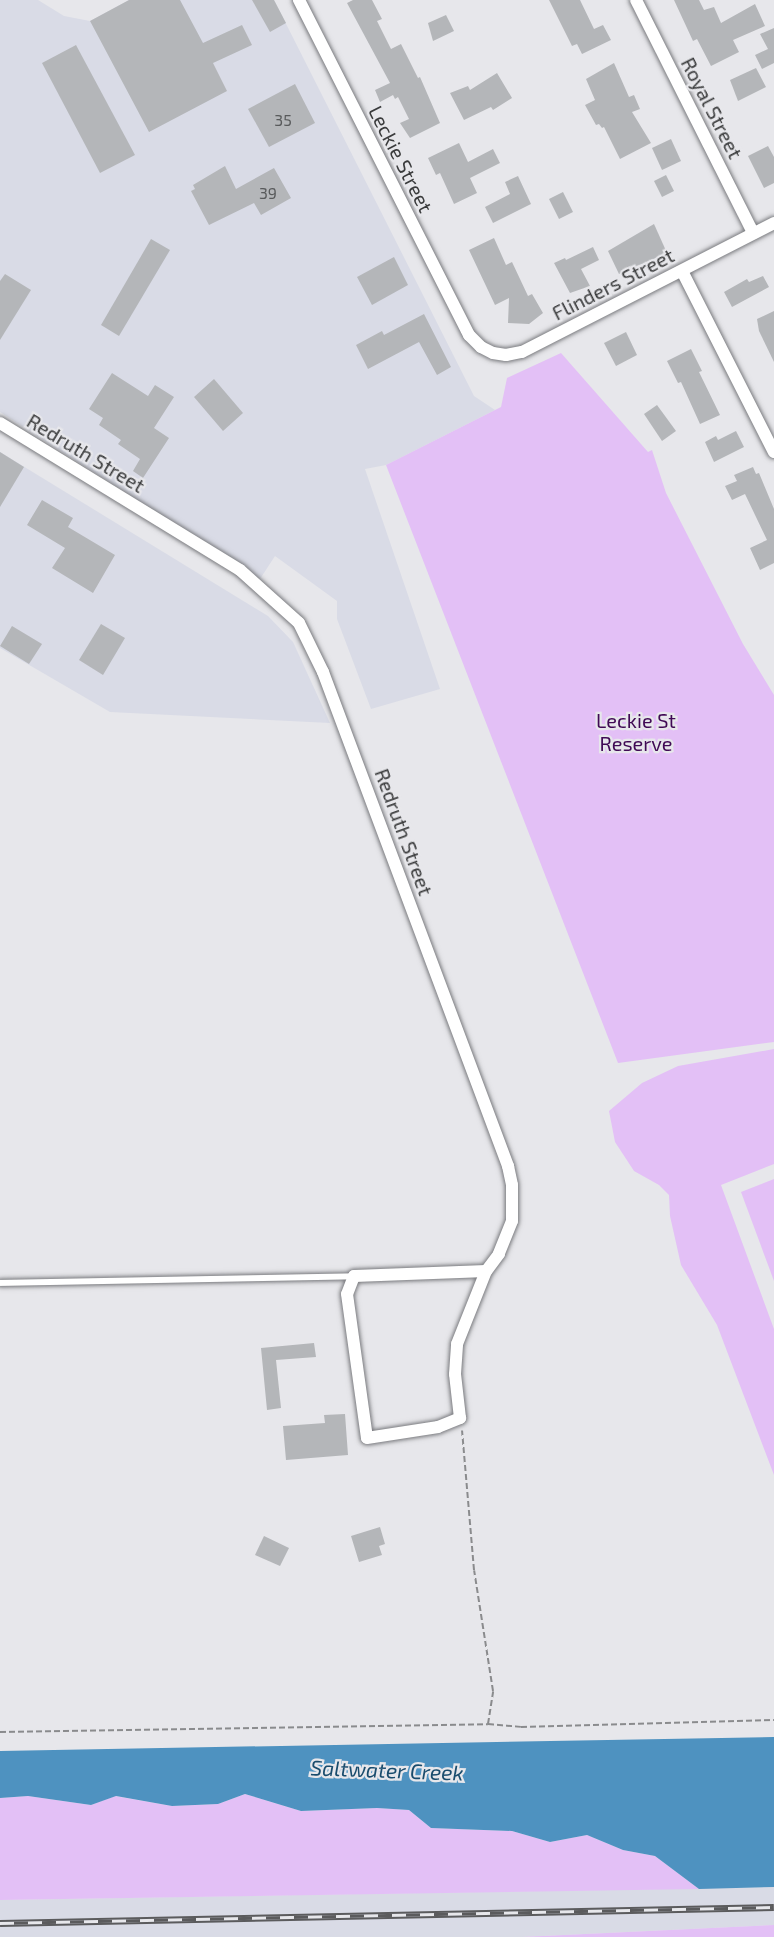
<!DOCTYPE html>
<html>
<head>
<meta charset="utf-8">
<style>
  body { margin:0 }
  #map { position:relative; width:774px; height:1937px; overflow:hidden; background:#e7e7eb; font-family:"Exo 2",sans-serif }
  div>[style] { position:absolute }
  .built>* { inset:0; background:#d9dbe6 }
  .green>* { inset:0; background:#e3c0f6 }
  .water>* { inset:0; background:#4e92c0 }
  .building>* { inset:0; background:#b4b6b9 }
  .path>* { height:2px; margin-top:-1px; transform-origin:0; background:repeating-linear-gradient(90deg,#8a8b8d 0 6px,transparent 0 9px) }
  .roads { filter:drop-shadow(0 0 2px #7a7b7f) drop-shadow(0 0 2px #7a7b7f) }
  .lane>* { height:6px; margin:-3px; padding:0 3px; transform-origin:3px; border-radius:3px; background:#fff }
  .street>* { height:12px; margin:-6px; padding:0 6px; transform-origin:6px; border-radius:6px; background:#fff }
  .rail>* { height:7px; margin-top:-3.5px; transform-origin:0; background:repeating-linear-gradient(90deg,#e7e7eb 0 14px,#5b5b5d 0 28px); box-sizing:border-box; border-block:2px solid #5b5b5d }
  span { translate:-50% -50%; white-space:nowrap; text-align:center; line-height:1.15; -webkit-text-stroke:4.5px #e7e7eb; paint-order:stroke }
  .number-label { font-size:16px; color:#585a5b }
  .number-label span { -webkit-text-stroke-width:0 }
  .street-label { font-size:20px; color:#3a3b3c }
  .park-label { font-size:20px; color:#400a55 }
  .water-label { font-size:21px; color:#194c6d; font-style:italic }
</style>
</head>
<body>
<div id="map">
  <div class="built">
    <i style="clip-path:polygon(0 0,38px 0,64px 16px,90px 21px,129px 0,274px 0,474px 396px,495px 410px,386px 465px,365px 469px,440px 689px,371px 709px,337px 619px,337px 601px,275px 556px,260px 579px,0 412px)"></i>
    <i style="clip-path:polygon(0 452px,268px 616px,293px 642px,330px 723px,110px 712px,0 648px)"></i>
    <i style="clip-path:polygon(774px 1887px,774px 1925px,522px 1937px,0 1937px,0 1900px)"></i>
  </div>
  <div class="green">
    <i style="clip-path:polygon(561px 353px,648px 452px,652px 450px,666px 493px,743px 644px,774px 695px,774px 1042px,618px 1063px,386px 465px,501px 407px,507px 378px)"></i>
    <i style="clip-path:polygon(774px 1049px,774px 1164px,721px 1185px,774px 1329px,774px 1475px,717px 1325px,681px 1265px,670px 1216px,669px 1195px,659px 1185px,634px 1171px,615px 1142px,609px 1111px,642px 1083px,678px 1066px)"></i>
    <i style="clip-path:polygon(774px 1179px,774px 1281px,741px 1192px)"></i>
    <i style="clip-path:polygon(245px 1794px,301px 1811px,377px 1808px,409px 1810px,431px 1828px,512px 1831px,550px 1842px,587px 1835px,623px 1850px,655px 1856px,699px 1889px,0 1900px,0 1798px,28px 1796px,91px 1805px,115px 1796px,172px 1806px,218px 1804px)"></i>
    <i style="clip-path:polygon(774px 1925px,774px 1937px,522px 1937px)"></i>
  </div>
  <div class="water">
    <i style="clip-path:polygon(774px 1737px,774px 1887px,699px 1889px,655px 1856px,623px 1850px,587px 1835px,550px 1842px,512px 1831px,431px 1828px,409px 1810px,377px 1808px,301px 1811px,245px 1794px,218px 1804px,172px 1806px,116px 1796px,91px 1805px,28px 1796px,0 1798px,0 1751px)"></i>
  </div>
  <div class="building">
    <i style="clip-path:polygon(129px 0,180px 0,203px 43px,242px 25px,252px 45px,213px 63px,227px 91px,149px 132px,90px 21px)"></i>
    <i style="clip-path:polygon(252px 0,274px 0,286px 23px,270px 32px)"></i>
    <i style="clip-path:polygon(353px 0,372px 0,382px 19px,377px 21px,391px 49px,401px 44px,418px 78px,420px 77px,440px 123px,410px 138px,400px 123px,409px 119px,398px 97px,395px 99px,393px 95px,380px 102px,375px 90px,390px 83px,347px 3px)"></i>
    <i style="clip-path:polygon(549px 0,580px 0,594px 29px,603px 25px,611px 40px,582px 54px,577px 44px,572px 46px)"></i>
    <i style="clip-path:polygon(674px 0,699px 0,704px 10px,714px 7px,721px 23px,755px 4px,765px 26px,733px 40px,739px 52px,711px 66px,697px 39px,693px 41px)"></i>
    <i style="clip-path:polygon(446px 15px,454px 31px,433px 41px,428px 23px)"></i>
    <i style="clip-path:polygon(774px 28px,774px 63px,769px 52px,774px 63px,762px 69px,755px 55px,768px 49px,760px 34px)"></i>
    <i style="clip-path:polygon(76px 45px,135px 155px,100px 173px,42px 63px)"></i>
    <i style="clip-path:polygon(614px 63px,629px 97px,634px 95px,640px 109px,632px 112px,651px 143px,620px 159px,604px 127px,602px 128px,599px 124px,596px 125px,585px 105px,595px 100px,586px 79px)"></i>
    <i style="clip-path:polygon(756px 68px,766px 87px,738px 101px,730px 80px)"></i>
    <i style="clip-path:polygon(497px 73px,512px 98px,493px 110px,491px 107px,464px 120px,450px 93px,468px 86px,470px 90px)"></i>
    <i style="clip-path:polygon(295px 84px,315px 123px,269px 147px,248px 109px)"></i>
    <i style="clip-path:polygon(671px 139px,681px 161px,662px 170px,652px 148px)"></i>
    <i style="clip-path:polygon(459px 143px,468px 162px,493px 149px,500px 163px,470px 178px,477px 193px,454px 204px,440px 173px,436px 175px,428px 158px)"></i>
    <i style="clip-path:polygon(768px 146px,774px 157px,774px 183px,764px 188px,748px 156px)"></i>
    <i style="clip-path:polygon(225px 166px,236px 189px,274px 168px,291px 198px,261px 215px,254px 203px,209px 225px,191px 191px,195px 189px,193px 185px)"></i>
    <i style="clip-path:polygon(666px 175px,674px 191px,662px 197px,654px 181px)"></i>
    <i style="clip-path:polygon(518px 176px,531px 204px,493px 223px,485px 207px,510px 194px,505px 182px)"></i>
    <i style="clip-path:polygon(563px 192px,573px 212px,559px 219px,549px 199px)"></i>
    <i style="clip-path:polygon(654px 224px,667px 253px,619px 274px,608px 251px)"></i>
    <i style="clip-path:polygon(494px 238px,506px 265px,512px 262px,528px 296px,532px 294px,543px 313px,529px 324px,508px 323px,509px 298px,495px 305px,469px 250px)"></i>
    <i style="clip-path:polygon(151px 239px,170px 250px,119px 336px,101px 325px)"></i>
    <i style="clip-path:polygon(593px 247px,599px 260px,581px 269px,590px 286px,570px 293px,554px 263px,565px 258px,566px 260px)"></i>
    <i style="clip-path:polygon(394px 257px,408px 285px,372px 305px,357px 277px)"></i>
    <i style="clip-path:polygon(5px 274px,31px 290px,0 340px,0 281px)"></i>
    <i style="clip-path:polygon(763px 276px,769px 287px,732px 307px,724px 292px,747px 279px,749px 282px)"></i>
    <i style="clip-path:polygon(774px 311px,774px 362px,759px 331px,757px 319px)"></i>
    <i style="clip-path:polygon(424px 314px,451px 367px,437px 375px,419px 342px,368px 369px,356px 345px,382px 331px,384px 335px)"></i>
    <i style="clip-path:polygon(626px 332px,637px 355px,616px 366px,604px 343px)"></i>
    <i style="clip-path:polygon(691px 349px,702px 371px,699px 372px,720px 415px,700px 424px,681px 382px,678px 383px,667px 361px)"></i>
    <i style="clip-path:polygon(112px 373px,148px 396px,155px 385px,174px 397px,154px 428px,169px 438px,143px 478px,133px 471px,140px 459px,118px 444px,121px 440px,99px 425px,103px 418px,89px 409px)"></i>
    <i style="clip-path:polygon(214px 379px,243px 413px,223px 431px,194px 397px)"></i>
    <i style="clip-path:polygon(657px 405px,676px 431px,662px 441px,644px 414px)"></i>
    <i style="clip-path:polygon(736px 431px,744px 447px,714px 462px,705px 442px,716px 436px,718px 440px)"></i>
    <i style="clip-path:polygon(0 452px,24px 467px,0 507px)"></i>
    <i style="clip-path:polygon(753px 467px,756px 474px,759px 473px,774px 509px,774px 563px,760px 570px,750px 548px,767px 540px,745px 494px,732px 500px,725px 486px,737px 481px,734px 475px)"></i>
    <i style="clip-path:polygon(42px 500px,73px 518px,68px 527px,115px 555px,93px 593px,52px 568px,65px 548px,27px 525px)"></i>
    <i style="clip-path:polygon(101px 624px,125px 638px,103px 675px,79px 660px)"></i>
    <i style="clip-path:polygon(12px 626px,42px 644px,29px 664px,0 646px)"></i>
    <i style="clip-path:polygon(314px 1343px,316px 1357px,276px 1360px,281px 1408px,267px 1410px,261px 1348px)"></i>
    <i style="clip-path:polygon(345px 1414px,348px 1455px,286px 1460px,283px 1426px,325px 1423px,324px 1415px)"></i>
    <i style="clip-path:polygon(380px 1527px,385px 1544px,379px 1546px,382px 1555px,359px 1562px,351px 1536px)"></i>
    <i style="clip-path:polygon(264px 1536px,289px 1548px,280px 1566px,255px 1555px)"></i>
  </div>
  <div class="path">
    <i style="left:488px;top:1724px;width:33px;rotate:5deg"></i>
    <i style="left:521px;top:1727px;width:253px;rotate:-1.6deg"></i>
    <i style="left:0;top:1732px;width:488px;rotate:-0.9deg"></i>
    <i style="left:488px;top:1724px;width:33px;rotate:-81deg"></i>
    <i style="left:493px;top:1691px;width:122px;rotate:-98.9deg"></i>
    <i style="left:474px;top:1570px;width:140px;rotate:-94.9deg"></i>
  </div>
  <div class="roads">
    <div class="lane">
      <i style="left:0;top:1283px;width:354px;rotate:-1.1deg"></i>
    </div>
    <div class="street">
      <i style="left:299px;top:0;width:376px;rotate:63.1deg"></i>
      <i style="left:469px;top:335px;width:17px;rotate:45deg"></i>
      <i style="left:481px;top:347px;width:13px;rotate:27deg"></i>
      <i style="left:493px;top:353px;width:13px;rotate:9deg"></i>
      <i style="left:506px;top:355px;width:16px;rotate:-11deg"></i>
      <i style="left:522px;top:352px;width:283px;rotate:-27.1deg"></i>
      <i style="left:636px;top:0;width:261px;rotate:63.3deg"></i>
      <i style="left:682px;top:271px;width:203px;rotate:63.1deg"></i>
      <i style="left:0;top:423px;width:281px;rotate:31.5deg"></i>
      <i style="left:240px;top:570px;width:79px;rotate:41.9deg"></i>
      <i style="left:299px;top:623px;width:55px;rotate:63.9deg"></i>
      <i style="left:323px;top:672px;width:528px;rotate:69.47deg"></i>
      <i style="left:508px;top:1166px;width:19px;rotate:78deg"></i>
      <i style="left:512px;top:1185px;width:36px;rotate:90deg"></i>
      <i style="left:512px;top:1221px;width:35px;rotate:112deg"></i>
      <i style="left:499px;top:1254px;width:21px;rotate:127deg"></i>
      <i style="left:486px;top:1271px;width:132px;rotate:177.8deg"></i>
      <i style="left:354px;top:1276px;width:19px;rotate:111deg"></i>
      <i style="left:347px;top:1294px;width:145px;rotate:82.1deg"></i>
      <i style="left:367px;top:1438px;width:72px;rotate:-8.8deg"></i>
      <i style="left:438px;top:1427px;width:24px;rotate:-22deg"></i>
      <i style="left:460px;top:1418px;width:44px;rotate:-96.5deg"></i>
      <i style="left:455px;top:1374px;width:30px;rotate:-86deg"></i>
      <i style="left:457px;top:1344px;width:79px;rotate:-68.3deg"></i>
    </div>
  </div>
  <div class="rail">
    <i style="left:0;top:1923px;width:774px;rotate:-1.18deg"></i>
  </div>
  <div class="number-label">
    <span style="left:283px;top:120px">35</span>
    <span style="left:268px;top:193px">39</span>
  </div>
  <div class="street-label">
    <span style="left:712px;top:108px;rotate:63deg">Royal Street</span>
    <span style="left:401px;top:159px;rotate:63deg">Leckie Street</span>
    <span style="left:613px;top:284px;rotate:-27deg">Flinders Street</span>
    <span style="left:86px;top:453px;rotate:31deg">Redruth Street</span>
    <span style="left:404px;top:832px;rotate:70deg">Redruth Street</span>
  </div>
  <div class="park-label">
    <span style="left:636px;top:732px">Leckie St<br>Reserve</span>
  </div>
  <div class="water-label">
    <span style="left:387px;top:1770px;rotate:2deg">Saltwater Creek</span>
  </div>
</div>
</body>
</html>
